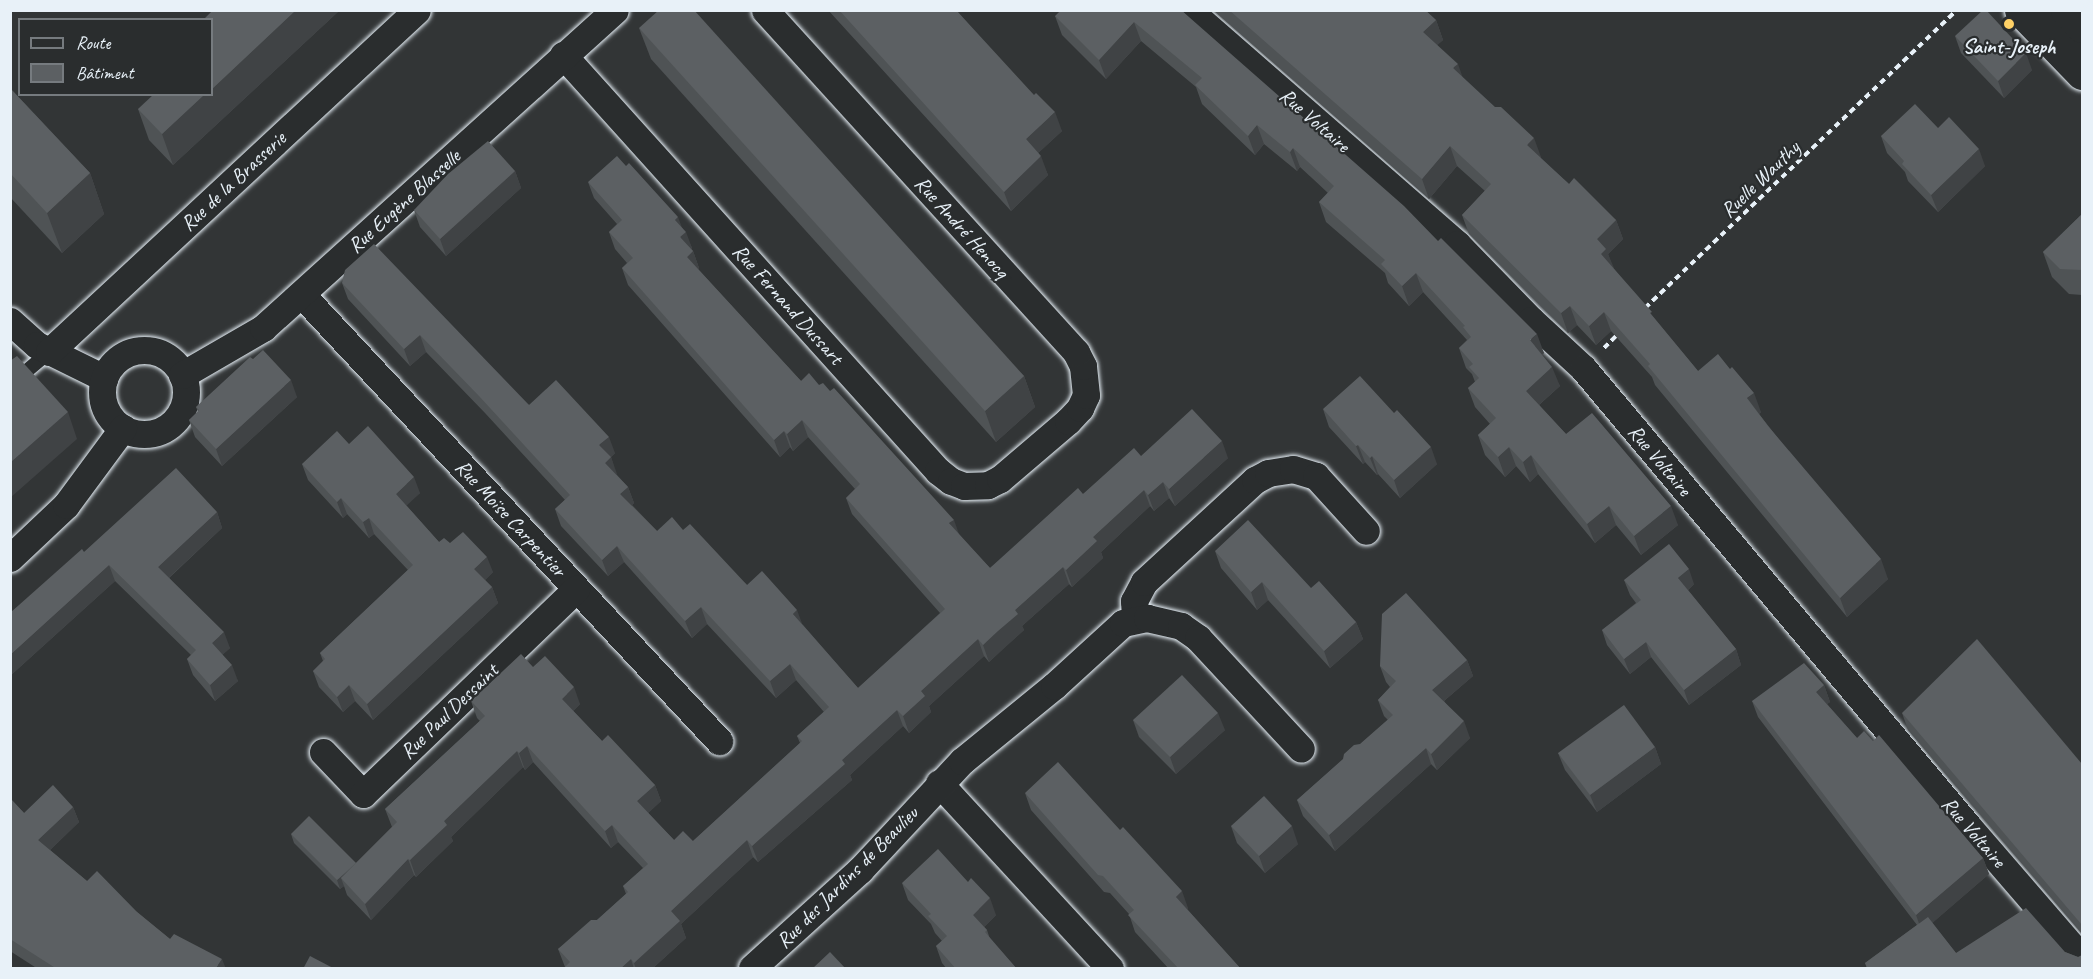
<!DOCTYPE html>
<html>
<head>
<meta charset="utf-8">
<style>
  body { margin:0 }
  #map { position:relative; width:2093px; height:979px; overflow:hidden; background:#323536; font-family:Caveat,sans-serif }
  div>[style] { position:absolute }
  .path>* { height:4px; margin-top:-2px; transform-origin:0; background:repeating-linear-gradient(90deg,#e8f1f8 0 6px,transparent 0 10.5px) }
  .roads { filter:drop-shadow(0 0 2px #e8f1f8) drop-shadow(0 0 2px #e8f1f8) }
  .service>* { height:14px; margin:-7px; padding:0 7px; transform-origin:7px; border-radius:7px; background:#2a2d2e }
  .minor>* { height:27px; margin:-13.5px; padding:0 13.5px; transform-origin:13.5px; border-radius:13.5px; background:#2a2d2e }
  .minor>.ring { margin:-13.5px; padding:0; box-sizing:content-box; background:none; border:27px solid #2a2d2e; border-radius:50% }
  .secondary>* { height:33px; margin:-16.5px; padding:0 16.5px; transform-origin:16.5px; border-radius:16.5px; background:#2a2d2e }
  .wall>* { inset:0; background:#4f5355 }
  .shaded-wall>* { inset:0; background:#404345 }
  .building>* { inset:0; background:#5c6063 }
  .dots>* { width:16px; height:16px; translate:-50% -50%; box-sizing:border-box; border:3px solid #2a2d2e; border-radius:50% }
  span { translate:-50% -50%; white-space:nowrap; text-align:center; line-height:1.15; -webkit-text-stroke:4.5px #2a2d2e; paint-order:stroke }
  .poi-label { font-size:21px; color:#e8f1f8; font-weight:700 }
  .street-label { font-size:21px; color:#e8f1f8 }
  .frame { position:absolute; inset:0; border:12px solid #e8f1f8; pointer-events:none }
  .legend { position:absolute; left:18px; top:18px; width:195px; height:78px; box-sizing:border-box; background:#2a2d2e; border:2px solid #767b7f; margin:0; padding:8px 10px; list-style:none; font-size:18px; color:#e8f1f8 }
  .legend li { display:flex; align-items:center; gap:12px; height:30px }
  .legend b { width:30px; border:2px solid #767b7f }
</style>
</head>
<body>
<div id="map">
  <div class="path">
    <i style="left:1645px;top:308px;width:431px;rotate:-43.7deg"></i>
    <i style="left:1604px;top:348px;width:20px;rotate:-45deg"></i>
  </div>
  <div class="roads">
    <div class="service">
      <i style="left:2046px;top:10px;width:52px;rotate:46.5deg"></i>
      <i style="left:10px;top:385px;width:51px;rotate:-40.2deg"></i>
    </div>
    <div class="minor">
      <i style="left:1189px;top:10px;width:356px;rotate:41.1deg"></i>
      <i style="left:1457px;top:244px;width:106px;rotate:45.8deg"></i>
      <i style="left:1531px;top:320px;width:71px;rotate:42.7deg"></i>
      <i style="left:1583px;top:368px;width:598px;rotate:49.95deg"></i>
      <i style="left:1968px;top:826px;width:174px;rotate:49.2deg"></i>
      <i style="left:563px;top:55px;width:560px;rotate:47.97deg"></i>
      <i style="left:938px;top:471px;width:16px;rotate:38deg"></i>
      <i style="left:951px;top:481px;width:14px;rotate:21deg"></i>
      <i style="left:964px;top:486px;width:24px;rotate:-2deg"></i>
      <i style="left:988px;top:485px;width:13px;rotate:-27deg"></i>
      <i style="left:1000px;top:479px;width:89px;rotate:-40.5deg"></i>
      <i style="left:1068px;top:421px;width:18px;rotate:-47deg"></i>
      <i style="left:1080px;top:408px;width:14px;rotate:-65deg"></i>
      <i style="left:1086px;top:395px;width:29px;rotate:-96deg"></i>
      <i style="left:1083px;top:366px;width:16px;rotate:-117deg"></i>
      <i style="left:1076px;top:352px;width:462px;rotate:-132.3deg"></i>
      <i style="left:302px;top:295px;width:611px;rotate:46.92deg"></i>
      <i style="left:10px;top:321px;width:36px;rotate:42deg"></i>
      <i style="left:37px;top:345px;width:75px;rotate:26.2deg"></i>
      <i class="ring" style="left:102px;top:350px;width:57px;height:57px"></i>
      <i style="left:49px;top:352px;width:502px;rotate:-42.9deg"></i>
      <i style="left:182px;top:375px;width:94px;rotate:-30.1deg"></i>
      <i style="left:263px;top:328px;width:474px;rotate:-42.1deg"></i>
      <i style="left:10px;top:558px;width:77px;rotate:-43.4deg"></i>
      <i style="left:66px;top:505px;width:96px;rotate:-53.5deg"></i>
      <i style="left:1135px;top:619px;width:18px;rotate:-93deg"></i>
      <i style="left:1134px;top:601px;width:21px;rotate:-62deg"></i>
      <i style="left:1144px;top:582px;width:151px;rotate:-42.6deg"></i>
      <i style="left:1255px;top:480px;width:15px;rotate:-28deg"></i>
      <i style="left:1268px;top:473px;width:25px;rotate:-9deg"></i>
      <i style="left:1293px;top:469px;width:24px;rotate:17deg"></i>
      <i style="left:1316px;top:476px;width:74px;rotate:47.7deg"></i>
      <i style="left:323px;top:752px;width:58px;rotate:46.4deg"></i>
      <i style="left:363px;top:794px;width:296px;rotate:-43.9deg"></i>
      <i style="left:939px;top:783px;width:252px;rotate:47.3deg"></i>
      <i style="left:752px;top:968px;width:146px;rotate:-42.2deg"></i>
      <i style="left:860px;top:870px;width:149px;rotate:-46.9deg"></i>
      <i style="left:962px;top:761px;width:119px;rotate:-39.2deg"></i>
      <i style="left:1054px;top:686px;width:93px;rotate:-42.4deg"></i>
      <i style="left:1123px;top:623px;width:25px;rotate:-12deg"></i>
      <i style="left:1147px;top:618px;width:35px;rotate:13deg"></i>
      <i style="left:1181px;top:626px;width:21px;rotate:35deg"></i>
      <i style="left:1198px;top:638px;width:151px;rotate:47.1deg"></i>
    </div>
    <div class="secondary">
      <i style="left:2021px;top:10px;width:88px;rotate:45.9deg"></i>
      <i style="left:2067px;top:10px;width:22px;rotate:47deg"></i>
    </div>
  </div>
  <div class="wall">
    <i style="clip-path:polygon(213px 10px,340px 10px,173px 165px,149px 140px,138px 109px,212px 94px)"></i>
    <i style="clip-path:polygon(828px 10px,956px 10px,1062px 131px,1038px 153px,1048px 175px,1011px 211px)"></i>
    <i style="clip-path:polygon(1181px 10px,1544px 353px,1542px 355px,1560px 386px,1539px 405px,1566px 434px,1678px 525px,1641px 555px,1616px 525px,1595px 543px,1538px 474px,1530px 482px,1516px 466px,1505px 477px,1485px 455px,1478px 435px,1490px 424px,1475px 407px,1468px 388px,1475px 382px,1472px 374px,1466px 368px,1459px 348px,1467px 340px,1423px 292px,1409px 306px,1388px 283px,1385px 273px,1326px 222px,1319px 202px,1328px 193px,1300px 167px,1297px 171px,1264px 144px,1255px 155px,1202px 104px,1196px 87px,1141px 41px,1106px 79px,1062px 35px,1055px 16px)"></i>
    <i style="clip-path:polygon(1213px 10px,1425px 10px,1436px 20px,1443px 40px,1437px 45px,1462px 77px,1541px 157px,1540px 158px,1569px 184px,1616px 220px,1623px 239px,1608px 254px,1613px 268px,1698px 371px,1761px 412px,1759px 414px,1888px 579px,1847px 617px,1655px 385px,1652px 377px,1611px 331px,1596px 345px,1577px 325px,1568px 333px,1469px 234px,1462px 215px,1485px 191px,1457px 166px,1429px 199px)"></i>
    <i style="clip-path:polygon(639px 28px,1024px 376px,1035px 407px,996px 442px,651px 59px)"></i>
    <i style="clip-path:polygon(1955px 36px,2032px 70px,2004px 98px,1961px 53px)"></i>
    <i style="clip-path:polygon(10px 88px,90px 173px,104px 214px,62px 253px,10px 197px)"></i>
    <i style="clip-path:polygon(1938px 128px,1985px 166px,1938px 212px,1908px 181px,1905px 172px,1887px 153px,1881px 136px)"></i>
    <i style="clip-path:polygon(515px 171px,521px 188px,446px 256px,420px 227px,414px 210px)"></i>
    <i style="clip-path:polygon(588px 182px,682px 228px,692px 248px,691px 249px,693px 251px,699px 268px,698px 269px,801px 381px,819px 385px,990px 568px,1083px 494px,1141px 456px,1228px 458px,1175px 506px,1169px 498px,1154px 511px,1150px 506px,1101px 552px,1103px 558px,1072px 587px,1069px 584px,1022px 626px,1024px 630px,1004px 648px,989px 662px,984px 656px,929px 706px,931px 712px,909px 733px,903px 726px,850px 775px,852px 780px,758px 862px,753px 857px,681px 924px,686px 938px,652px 969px,563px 969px,565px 967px,558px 949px,597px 920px,626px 894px,623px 886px,643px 868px,618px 842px,611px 848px,533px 762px,525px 770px,523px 767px,451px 837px,453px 841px,416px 877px,414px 875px,371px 920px,347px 895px,344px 886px,340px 889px,294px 843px,291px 834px,356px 863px,392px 827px,385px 809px,480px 721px,477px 718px,471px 701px,533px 667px,580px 704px,573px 711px,602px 741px,655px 785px,661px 801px,648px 813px,674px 840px,693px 841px,800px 743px,797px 736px,824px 712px,796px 680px,776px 698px,707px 624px,692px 638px,624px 562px,608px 576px,561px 526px,555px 509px,565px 500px,485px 413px,426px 352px,410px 366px,348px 299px,342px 283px,529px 405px,615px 453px,611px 457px,616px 474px,628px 487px,634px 503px,632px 505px,657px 531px,683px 530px,747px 585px,803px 625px,858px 688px,940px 613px,852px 514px,846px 498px,855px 489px,808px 437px,793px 451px,790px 447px,780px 457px,628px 285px,622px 268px,627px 263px,615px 249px,609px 232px,617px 224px,594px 198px)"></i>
    <i style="clip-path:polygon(2082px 214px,2082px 295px,2069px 294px,2052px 277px,2043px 252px)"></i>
    <i style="clip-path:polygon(253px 359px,297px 397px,222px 466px,195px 437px,189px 420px,198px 412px,196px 407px)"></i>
    <i style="clip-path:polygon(1323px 409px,1437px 464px,1400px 498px,1378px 474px,1377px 475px,1365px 462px,1363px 464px,1329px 427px)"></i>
    <i style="clip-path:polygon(349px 444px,420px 493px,406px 505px,439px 542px,450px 543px,493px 572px,485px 580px,492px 587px,498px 603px,373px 720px,355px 701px,343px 712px,319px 687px,313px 671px,323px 661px,320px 653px,408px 570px,374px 534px,369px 538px,347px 514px,343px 518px,308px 480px,302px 464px)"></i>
    <i style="clip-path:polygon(217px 512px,222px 528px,169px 578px,230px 648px,222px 655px,238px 681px,215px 701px,193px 675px,187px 659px,191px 655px,115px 581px,10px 676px,10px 613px,84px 552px)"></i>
    <i style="clip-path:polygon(1215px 551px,1356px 622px,1363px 639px,1330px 668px,1268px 600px,1257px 610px,1221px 568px)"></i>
    <i style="clip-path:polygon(1624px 580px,1694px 584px,1688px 590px,1736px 649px,1741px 665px,1689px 705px,1651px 657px,1630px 674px,1607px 645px,1602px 630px,1636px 603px,1630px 595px)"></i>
    <i style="clip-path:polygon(1467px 660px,1473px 676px,1444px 701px,1470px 738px,1437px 770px,1431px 764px,1335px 851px,1303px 816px,1297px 800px,1388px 720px,1384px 716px,1378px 700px,1390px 687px,1386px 682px,1380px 666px)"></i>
    <i style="clip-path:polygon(1824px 685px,1830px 702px,1827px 704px,1857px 738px,1983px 858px,1989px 874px,1932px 923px,1956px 953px,2065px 952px,2078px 957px,2082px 969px,1867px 969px,1865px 963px,1917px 925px,1758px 717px,1752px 701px)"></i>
    <i style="clip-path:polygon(1902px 713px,2082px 764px,2082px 934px,1908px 730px)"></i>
    <i style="clip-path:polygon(1133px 720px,1225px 730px,1176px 774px,1139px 737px)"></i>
    <i style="clip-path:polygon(1655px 747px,1661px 764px,1597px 812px,1565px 770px,1558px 753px)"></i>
    <i style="clip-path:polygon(1025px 793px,1188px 908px,1187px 909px,1241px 969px,1169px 969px,1135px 932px,1129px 914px,1110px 893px,1104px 892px,1031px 810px)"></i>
    <i style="clip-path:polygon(10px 798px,24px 813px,73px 807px,79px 822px,50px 850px,87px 881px,137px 912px,170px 939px,226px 969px,38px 969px,10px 951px)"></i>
    <i style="clip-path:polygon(1231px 826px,1298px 844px,1265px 873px,1237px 843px)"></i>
    <i style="clip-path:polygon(902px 883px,996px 915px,984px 927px,987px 930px,990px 939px,1017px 969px,947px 969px,942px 963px,936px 946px,942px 941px,935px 933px,931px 924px,908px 900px)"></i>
  </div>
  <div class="shaded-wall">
    <i style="clip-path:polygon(296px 10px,340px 10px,173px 165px,162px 134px,205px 94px,212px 94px,212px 89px)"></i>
    <i style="clip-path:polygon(1436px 20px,1443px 40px,1430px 52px,1423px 32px)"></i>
    <i style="clip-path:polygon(1134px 22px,1141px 41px,1106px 79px,1099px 60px)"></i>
    <i style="clip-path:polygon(2026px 53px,2032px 70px,2004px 98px,1998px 81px)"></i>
    <i style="clip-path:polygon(1458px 64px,1465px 84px,1453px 68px)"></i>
    <i style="clip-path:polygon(1055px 112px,1062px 131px,1033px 158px,1026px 139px)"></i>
    <i style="clip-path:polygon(1257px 125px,1264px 144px,1255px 155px,1248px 136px)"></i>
    <i style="clip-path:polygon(1534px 138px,1541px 157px,1534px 165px,1527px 145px)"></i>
    <i style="clip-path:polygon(1450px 146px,1457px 166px,1429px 199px,1422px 179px)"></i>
    <i style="clip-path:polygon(1293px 148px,1300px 167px,1297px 171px,1290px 152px)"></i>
    <i style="clip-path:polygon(1979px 149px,1985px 166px,1938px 212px,1931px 195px)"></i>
    <i style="clip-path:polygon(1041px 156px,1048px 175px,1011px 211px,1004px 192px)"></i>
    <i style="clip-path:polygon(515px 171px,521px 188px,446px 256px,440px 239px)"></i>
    <i style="clip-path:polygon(90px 173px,104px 214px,62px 253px,47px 213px)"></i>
    <i style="clip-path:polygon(678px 217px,684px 233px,686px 232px,692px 248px,686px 254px,675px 220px)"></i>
    <i style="clip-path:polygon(1616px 220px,1623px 239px,1608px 254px,1614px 268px,1608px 274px,1601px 254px,1597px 239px)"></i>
    <i style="clip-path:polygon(693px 251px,699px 268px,693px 273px,687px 257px)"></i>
    <i style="clip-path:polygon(1416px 273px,1423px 292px,1409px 306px,1402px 286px)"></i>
    <i style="clip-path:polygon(1570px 306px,1577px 325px,1568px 333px,1561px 313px)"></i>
    <i style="clip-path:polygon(1604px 312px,1611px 331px,1596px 345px,1589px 326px)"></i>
    <i style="clip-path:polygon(1537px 334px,1544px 353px,1537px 359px,1530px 340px)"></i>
    <i style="clip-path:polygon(420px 335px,426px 352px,410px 366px,404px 349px)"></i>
    <i style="clip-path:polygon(1552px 367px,1560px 386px,1533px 410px,1526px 391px)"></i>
    <i style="clip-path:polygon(1024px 376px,1035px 407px,996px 442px,985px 411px)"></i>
    <i style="clip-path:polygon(291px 380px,297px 397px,222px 466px,216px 449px)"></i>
    <i style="clip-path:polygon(1754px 393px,1761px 412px,1754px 418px,1747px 398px)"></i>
    <i style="clip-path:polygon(68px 412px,77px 439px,10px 498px,10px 463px)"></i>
    <i style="clip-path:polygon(802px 420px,808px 437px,793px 451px,787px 434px)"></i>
    <i style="clip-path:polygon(784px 431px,790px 447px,780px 457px,774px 440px)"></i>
    <i style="clip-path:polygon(609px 437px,615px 453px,605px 462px,599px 445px)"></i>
    <i style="clip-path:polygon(1222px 441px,1228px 458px,1175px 506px,1169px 489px)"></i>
    <i style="clip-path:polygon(1358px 445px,1365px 462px,1363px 464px,1356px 446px)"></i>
    <i style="clip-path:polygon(1431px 447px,1437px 464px,1400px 498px,1394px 480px)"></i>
    <i style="clip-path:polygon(1509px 447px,1516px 466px,1505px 477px,1498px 457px)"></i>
    <i style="clip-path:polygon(1531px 455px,1538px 474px,1530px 482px,1523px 462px)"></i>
    <i style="clip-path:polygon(1372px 456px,1378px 474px,1377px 475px,1370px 458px)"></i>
    <i style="clip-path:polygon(611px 457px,617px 474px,611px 479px,605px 463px)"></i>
    <i style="clip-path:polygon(414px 477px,420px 493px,402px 510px,396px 494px)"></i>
    <i style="clip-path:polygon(1163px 482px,1169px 498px,1154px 511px,1148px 495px)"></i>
    <i style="clip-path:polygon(628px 487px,634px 503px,627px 511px,620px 494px)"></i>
    <i style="clip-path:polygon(1144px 490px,1150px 506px,1101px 552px,1103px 558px,1072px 587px,1066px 570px,1093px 537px)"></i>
    <i style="clip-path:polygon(341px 498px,347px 514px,343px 518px,337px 502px)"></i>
    <i style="clip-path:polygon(1609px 506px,1616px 525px,1595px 543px,1587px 524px)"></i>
    <i style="clip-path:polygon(1671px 506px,1678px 525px,1641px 555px,1634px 536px)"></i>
    <i style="clip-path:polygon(217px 512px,222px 528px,164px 582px,158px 567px)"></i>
    <i style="clip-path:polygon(369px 518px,374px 534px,369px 538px,363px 522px)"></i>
    <i style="clip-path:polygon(954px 520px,960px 537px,949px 523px)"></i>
    <i style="clip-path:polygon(617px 546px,624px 562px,608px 576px,602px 560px)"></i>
    <i style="clip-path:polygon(487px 557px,493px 572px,480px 585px,474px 569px)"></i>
    <i style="clip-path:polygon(1881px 559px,1888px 579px,1847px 617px,1840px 598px)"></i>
    <i style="clip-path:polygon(109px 565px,115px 581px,10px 676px,10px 655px)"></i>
    <i style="clip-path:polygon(1063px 567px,1069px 584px,1022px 626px,1024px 630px,989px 662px,983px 645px,1015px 610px)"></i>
    <i style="clip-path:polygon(1689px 569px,1694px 584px,1684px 593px,1678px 578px)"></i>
    <i style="clip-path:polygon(1262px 582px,1268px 600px,1257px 610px,1251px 592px)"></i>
    <i style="clip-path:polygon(492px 587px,498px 603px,373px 720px,367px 704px)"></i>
    <i style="clip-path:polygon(701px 607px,707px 624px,692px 638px,685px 621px)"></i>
    <i style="clip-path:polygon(797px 610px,803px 626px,793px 614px)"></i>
    <i style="clip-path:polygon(1356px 622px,1363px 639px,1330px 668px,1324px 651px)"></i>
    <i style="clip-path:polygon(224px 632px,230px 648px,218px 659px,212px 643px)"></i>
    <i style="clip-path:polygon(978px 639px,984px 656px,929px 706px,931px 712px,909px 733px,903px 716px,921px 691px)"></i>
    <i style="clip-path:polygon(1646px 642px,1651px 657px,1630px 674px,1624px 659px)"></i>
    <i style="clip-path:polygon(1736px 649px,1741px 665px,1689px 705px,1684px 690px)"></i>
    <i style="clip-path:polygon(1467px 660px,1473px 676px,1438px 706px,1432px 690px)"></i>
    <i style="clip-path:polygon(790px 664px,796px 680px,776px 698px,770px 681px)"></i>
    <i style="clip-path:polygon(232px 665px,238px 681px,215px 701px,210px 685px)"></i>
    <i style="clip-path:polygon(349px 685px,355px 701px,343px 712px,337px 697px)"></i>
    <i style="clip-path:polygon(1824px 685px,1830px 702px,1822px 708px,1816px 692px)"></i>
    <i style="clip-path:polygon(574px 687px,580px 704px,568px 716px,562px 699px)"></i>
    <i style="clip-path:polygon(897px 710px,903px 726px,850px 775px,852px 780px,758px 862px,752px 846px,842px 760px)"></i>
    <i style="clip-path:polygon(1218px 713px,1225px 730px,1176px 774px,1170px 757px)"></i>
    <i style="clip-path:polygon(1464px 721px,1470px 738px,1437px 770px,1431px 754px)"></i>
    <i style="clip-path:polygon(527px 746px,533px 762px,525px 770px,519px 753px)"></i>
    <i style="clip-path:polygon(1655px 747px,1661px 764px,1597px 812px,1590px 795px)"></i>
    <i style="clip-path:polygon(1426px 748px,1431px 764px,1335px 851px,1329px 835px)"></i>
    <i style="clip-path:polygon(517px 751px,523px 767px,451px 837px,453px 841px,416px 877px,410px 860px,444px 821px)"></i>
    <i style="clip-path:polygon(655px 785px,661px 801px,643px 818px,637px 801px)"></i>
    <i style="clip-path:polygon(73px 807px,79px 822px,44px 856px,38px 840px)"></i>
    <i style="clip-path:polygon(612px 825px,618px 842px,611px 848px,605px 831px)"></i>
    <i style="clip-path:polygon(1292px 826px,1298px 844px,1265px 873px,1259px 856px)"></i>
    <i style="clip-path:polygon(747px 840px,753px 857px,681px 924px,686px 938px,652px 969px,636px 969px,634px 963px,671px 911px)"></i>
    <i style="clip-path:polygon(1983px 858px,1989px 874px,1922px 932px,1916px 915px)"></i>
    <i style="clip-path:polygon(408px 859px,414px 875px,371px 920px,365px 904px)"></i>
    <i style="clip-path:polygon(357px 864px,341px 878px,344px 886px,340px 889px,337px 880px)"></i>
    <i style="clip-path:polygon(1182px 891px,1188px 908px,1182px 914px,1176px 897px)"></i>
    <i style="clip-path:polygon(990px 898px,996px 915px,979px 932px,973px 915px)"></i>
    <i style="clip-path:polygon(222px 959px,226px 969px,216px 969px,216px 968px)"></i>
    <i style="clip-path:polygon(631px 959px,634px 969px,620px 969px)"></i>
  </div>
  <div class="building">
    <i style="clip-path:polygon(213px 10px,296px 10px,212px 89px,212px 20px,203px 20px)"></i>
    <i style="clip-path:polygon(659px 10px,694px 10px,1024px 376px,985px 411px,639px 28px)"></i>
    <i style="clip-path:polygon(839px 10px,956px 10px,1034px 95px,1036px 93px,1055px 112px,1026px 139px,1041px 156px,1004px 192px)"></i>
    <i style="clip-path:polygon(1061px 10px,1181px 10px,1404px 206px,1438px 241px,1441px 238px,1537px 334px,1530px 340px,1552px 367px,1526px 391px,1566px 434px,1592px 413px,1671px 506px,1634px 536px,1609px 506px,1587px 524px,1531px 455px,1523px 462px,1509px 447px,1498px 457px,1478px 435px,1496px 418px,1468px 388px,1479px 378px,1469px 367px,1473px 364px,1459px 348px,1471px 337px,1463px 327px,1465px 326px,1416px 273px,1402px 286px,1381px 264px,1385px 260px,1319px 202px,1334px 186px,1293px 148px,1290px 152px,1257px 125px,1248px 136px,1195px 85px,1202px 78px,1134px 22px,1099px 60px,1055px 16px)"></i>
    <i style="clip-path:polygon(1229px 10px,1425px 10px,1436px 20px,1423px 32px,1458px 64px,1453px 68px,1495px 107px,1501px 107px,1534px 138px,1527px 145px,1569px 184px,1574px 178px,1616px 220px,1597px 239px,1606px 249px,1601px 254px,1652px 312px,1650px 313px,1698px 371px,1718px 354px,1730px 369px,1732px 367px,1754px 393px,1747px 398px,1768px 426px,1881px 559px,1840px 598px,1648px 366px,1650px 364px,1604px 312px,1589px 326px,1570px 306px,1561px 313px,1462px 215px,1491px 184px,1450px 146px,1422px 179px)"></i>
    <i style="clip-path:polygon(1983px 10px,1986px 10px,2026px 53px,1998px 81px,1955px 36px)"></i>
    <i style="clip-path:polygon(10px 88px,90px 173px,47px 213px,10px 173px)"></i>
    <i style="clip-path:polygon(154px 94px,205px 94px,162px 134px,138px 109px)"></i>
    <i style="clip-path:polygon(1915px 104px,1938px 128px,1949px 117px,1979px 149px,1931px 195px,1902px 164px,1904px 161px,1881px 136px)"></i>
    <i style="clip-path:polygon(488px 141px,515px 171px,440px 239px,414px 210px,448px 174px)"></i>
    <i style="clip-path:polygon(617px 156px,626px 166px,629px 163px,678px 217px,675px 220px,686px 232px,680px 237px,693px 251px,687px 257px,801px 381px,809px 373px,819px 385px,823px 383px,830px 391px,834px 388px,954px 520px,949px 523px,990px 568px,1078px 488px,1083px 494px,1134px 448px,1141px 456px,1192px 409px,1222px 441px,1169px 489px,1163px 482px,1148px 495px,1144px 490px,1093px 537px,1097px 541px,1066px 570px,1063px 567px,1015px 610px,1018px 614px,998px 631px,983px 645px,978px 639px,921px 691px,925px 696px,903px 716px,897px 710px,842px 760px,845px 764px,752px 846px,747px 840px,671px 911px,680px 921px,634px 963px,631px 959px,620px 969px,563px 969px,570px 962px,558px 949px,591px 920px,597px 920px,628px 892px,623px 886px,648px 864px,612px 825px,605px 831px,527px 746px,519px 753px,517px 751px,444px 821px,447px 825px,410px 860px,408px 859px,365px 904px,341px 878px,397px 822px,385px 809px,485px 716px,471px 701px,521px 654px,533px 667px,545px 656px,574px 687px,562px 699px,602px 741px,608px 735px,655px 785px,637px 801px,674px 840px,683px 831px,693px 841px,802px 741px,797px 736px,829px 707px,790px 664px,770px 681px,701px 607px,685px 621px,617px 546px,602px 560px,555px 509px,570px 495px,479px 396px,420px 335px,404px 349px,342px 283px,345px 270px,374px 244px,529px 405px,556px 380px,609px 437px,599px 445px,611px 457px,605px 463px,628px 487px,620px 494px,657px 531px,672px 517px,683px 530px,690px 524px,747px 585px,762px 571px,797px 610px,793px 614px,858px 688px,945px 609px,846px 498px,860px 484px,802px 420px,787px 434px,784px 431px,774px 440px,622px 268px,633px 258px,609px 232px,622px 220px,588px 182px)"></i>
    <i style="clip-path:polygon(2082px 214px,2082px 270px,2060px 269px,2043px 252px)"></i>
    <i style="clip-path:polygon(263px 350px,291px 380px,216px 449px,189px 420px,199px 410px,196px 407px,250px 357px,253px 359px)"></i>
    <i style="clip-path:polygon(17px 356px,68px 412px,10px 463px,10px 361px)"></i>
    <i style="clip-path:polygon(1360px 376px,1394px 413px,1397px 410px,1431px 447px,1394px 480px,1372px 456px,1370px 458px,1358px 445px,1356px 446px,1323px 409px)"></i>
    <i style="clip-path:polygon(368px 426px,414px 477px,396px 494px,439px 542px,444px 538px,450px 543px,463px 532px,487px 557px,474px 569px,492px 587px,367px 704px,349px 685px,337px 697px,313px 671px,325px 659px,320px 653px,413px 565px,369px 518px,363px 522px,341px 498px,337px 502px,302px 464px,337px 431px,349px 444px)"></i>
    <i style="clip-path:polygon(176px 468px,217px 512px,158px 567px,224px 632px,212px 643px,232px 665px,210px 685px,187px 659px,196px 650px,109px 565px,10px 655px,10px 613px,82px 549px,84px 552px)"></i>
    <i style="clip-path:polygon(1248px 520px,1311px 588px,1319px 581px,1356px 622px,1324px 651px,1262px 582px,1251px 592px,1215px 551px)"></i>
    <i style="clip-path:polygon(1669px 544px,1689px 569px,1678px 578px,1736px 649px,1684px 690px,1646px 642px,1624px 659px,1602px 630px,1641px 600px,1624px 580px)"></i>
    <i style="clip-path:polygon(1406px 593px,1467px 660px,1432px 690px,1464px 721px,1431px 754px,1426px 748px,1329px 835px,1297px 800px,1343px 759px,1344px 754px,1354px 745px,1360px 744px,1393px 715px,1378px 700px,1396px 681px,1380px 666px,1382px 614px)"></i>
    <i style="clip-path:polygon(1977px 639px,2082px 764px,2082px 925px,1902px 713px)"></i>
    <i style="clip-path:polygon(1804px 663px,1824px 685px,1816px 692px,1857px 738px,1864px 731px,1873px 741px,1879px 735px,1983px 858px,1916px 915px,1752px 701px)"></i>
    <i style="clip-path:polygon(1182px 675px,1218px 713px,1170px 757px,1133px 720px)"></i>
    <i style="clip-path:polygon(1624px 705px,1655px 747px,1590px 795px,1558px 753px)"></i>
    <i style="clip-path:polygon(1058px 762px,1120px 830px,1123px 827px,1182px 891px,1176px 897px,1241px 969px,1179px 969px,1128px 915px,1134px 910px,1103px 876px,1098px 875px,1025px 793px)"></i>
    <i style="clip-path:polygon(53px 785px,73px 807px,38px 840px,87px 881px,97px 871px,137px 912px,170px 939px,174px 934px,222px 959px,216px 968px,217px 969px,57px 969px,10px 939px,10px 798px,24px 813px)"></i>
    <i style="clip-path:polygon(1264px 796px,1292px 826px,1259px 856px,1231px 826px)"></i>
    <i style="clip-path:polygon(309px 816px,356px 863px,337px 880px,291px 834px)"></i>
    <i style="clip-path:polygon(938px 849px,968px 882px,971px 878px,990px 898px,973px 915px,987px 930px,985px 932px,1017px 969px,956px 969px,936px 946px,947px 936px,928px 916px,931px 914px,902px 883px)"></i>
    <i style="clip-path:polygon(2026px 908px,2065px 952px,2078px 957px,2082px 955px,2082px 969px,1868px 969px,1865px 963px,1928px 917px,1956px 953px)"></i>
    <i style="clip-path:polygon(830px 952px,846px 969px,812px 969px)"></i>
    <i style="clip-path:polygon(310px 956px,333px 968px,303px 969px)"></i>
  </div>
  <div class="dots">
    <i style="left:2009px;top:24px;background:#ffd166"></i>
  </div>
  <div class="poi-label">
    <span style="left:2009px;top:46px">Saint-Joseph</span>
  </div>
  <div class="street-label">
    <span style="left:1315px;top:120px;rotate:41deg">Rue Voltaire</span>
    <span style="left:1760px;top:179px;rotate:-44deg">Ruelle Wauthy</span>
    <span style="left:233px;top:181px;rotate:-43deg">Rue de la Brasserie</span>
    <span style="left:404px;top:201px;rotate:-42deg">Rue Eugène Blasselle</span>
    <span style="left:962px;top:227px;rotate:48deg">Rue André Henocq</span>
    <span style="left:788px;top:304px;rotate:48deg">Rue Fernand Dussart</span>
    <span style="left:1660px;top:460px;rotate:50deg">Rue Voltaire</span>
    <span style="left:511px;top:518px;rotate:47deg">Rue Moïse Carpentier</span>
    <span style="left:449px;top:711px;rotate:-44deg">Rue Paul Dessaint</span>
    <span style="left:1974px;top:832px;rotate:49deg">Rue Voltaire</span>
    <span style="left:847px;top:877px;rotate:-45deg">Rue des Jardins de Beaulieu</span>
  </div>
  <div class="frame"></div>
  <ul class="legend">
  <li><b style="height:8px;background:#2a2d2e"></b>Route</li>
  <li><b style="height:16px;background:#5c6063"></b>Bâtiment</li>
  </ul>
</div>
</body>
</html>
